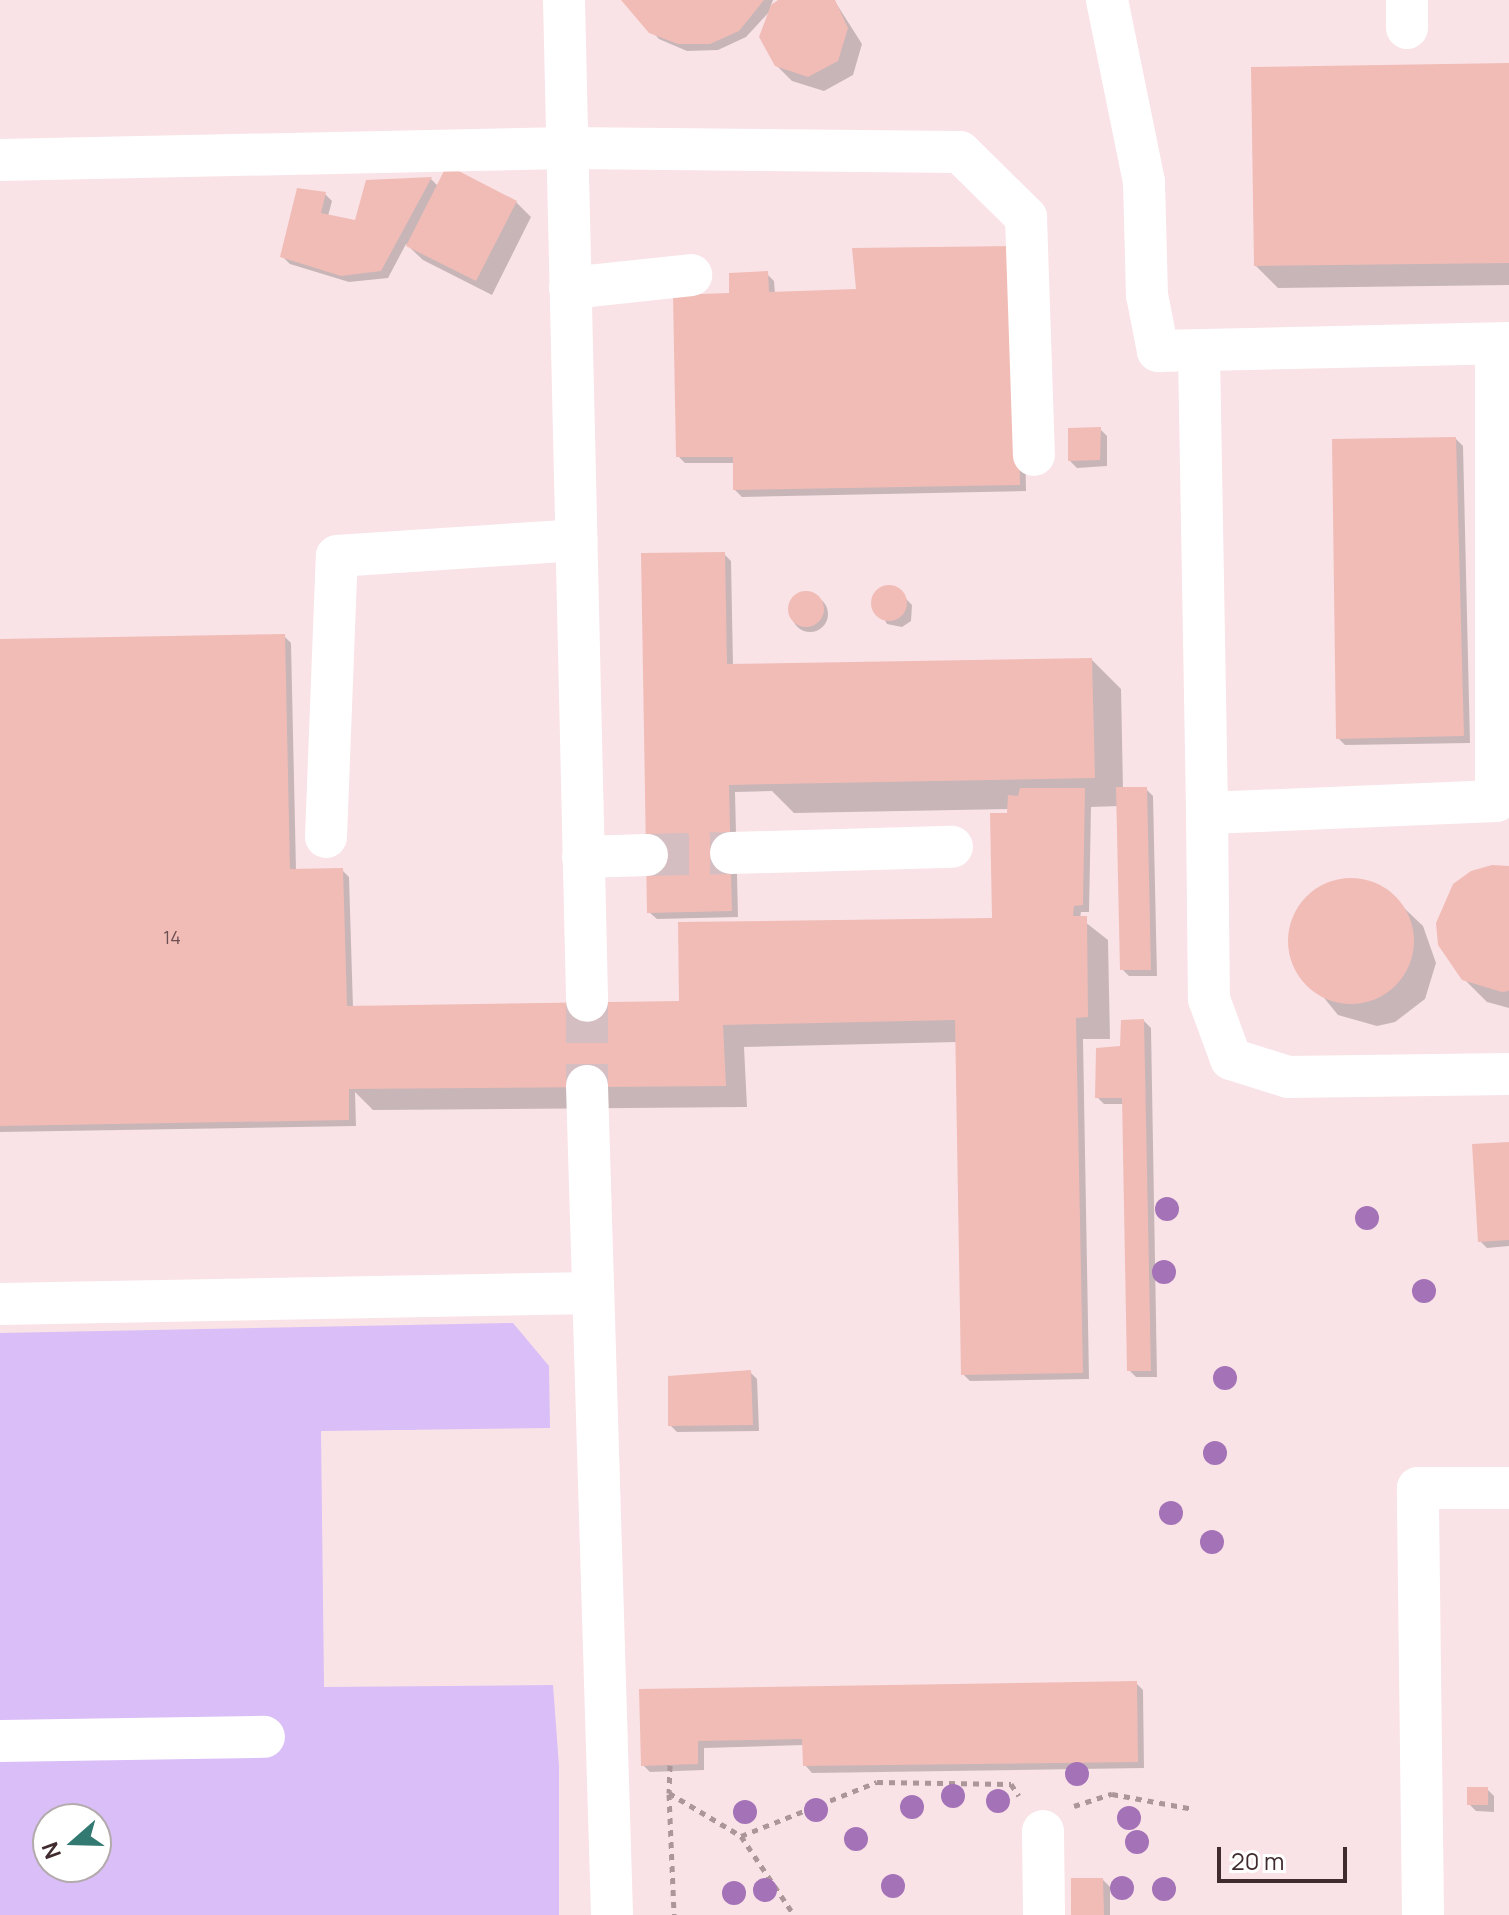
<!DOCTYPE html>
<html>
<head>
<meta charset="utf-8">
<style>
  body { margin:0 }
  #map { position:relative; width:1509px; height:1915px; overflow:hidden; background:#f9e3e7; font-family:Manrope,sans-serif }
  div>[style] { position:absolute }
  .green>* { inset:0; background:#d9bef7 }
  .shadow>* { inset:0; background:#0003 }
  .round { border-radius:50% }
  .building>* { inset:0; background:#f1bcb6 }
  .minor-tunnel>* { height:42px; margin-top:-21px; transform-origin:0; background:repeating-linear-gradient(90deg,#d4bec2 0 42px,transparent 0 63px) }
  .path>* { height:5px; margin-top:-2.5px; transform-origin:0; background:repeating-linear-gradient(90deg,#ac969a 0 6px,transparent 0 12px) }
  .minor>* { height:42px; margin:-21px; padding:0 21px; transform-origin:21px; border-radius:21px; background:#fff }
  .trees>* { width:24px; height:24px; margin:-12px; border-radius:50%; background:#a472b7 }
  span { translate:-50% -50%; white-space:nowrap; text-align:center; line-height:1.15; -webkit-text-stroke:7px #fff; paint-order:stroke }
  .number-label { font-size:18px; color:#6c4f51 }
  .number-label span { -webkit-text-stroke-width:0 }
  .north { position:absolute; left:32px; top:1803px; width:80px; height:80px; box-sizing:border-box; background:#fff; border:2px solid #b3aaac; border-radius:50%; rotate:250deg; font-size:22px; font-weight:700; line-height:32px; text-align:center; color:#402b2f }
  .north::after { content:''; display:block; margin:auto; width:28px; height:36px; background:#327971; clip-path:polygon(50% 0,100% 100%,50% 72%,0 100%) }
  .scale { position:absolute; left:1217px; top:1847px; width:130px; height:36px; box-sizing:border-box; border:4px solid #402b2f; border-top:0; padding-left:10px; font-size:24px; line-height:28px; white-space:nowrap; color:#402b2f; -webkit-text-stroke:6px #fff; paint-order:stroke }
</style>
</head>
<body>
<div id="map">
  <div class="green">
    <i style="clip-path:polygon(evenodd,513px 1323px,549px 1366px,550px 1428px,321px 1431px,324px 1687px,553px 1685px,559px 1766px,559px 1915px,0 1915px,0 1333px,513px 1323px,48px 1819px,96px 1819px,96px 1867px,48px 1867px,48px 1819px)"></i>
  </div>
  <div class="shadow">
    <i style="clip-path:polygon(623px 0,773px 0,770px 8px,782px 0,834px 0,862px 44px,853px 75px,824px 91px,792px 81px,776px 65px,770px 11px,746px 37px,718px 50px,687px 51px,659px 39px)"></i>
    <i style="clip-path:polygon(1509px 65px,1509px 285px,1278px 288px,1256px 266px)"></i>
    <i style="clip-path:polygon(431px 179px,438px 186px,516px 202px,531px 217px,492px 295px,423px 260px,406px 244px,388px 278px,349px 282px,290px 264px,283px 257px,325px 194px,332px 201px,328px 216px,357px 222px,368px 182px)"></i>
    <i style="clip-path:polygon(1021px 255px,1026px 491px,742px 497px,735px 490px,735px 463px,685px 463px,678px 456px,767px 274px,774px 281px,775px 294px,858px 290px)"></i>
    <i style="clip-path:polygon(1100px 429px,1107px 436px,1107px 466px,1077px 468px,1070px 461px)"></i>
    <i style="clip-path:polygon(1456px 439px,1463px 446px,1470px 743px,1345px 745px,1338px 738px)"></i>
    <i style="clip-path:polygon(724px 554px,731px 561px,733px 666px,1092px 660px,1121px 689px,1123px 789px,1146px 789px,1153px 796px,1157px 976px,1129px 976px,1122px 969px,1119px 806px,1091px 807px,1089px 912px,1081px 912px,1080px 918px,1108px 940px,1110px 1039px,1083px 1039px,1089px 1379px,970px 1381px,963px 1374px,958px 1042px,744px 1047px,747px 1107px,373px 1110px,355px 1092px,356px 1126px,0 1132px,0 641px,284px 636px,291px 643px,296px 870px,342px 870px,349px 877px,353px 1008px,681px 1003px,994px 919px,1009px 809px,794px 813px,772px 791px,735px 792px,738px 917px,657px 919px,649px 912px)"></i>
    <i style="clip-path:polygon(897px 590px,912px 605px,911px 621px,902px 627px,887px 624px,874px 601px,878px 593px)"></i>
    <i class="round" style="left:792px;top:596px;width:36px;height:36px"></i>
    <i style="clip-path:polygon(1509px 868px,1509px 1008px,1487px 1002px,1464px 979px)"></i>
    <i style="clip-path:polygon(1343px 879px,1384px 889px,1423px 926px,1436px 963px,1425px 999px,1395px 1022px,1377px 1026px,1338px 1015px,1291px 957px,1289px 936px,1306px 898px)"></i>
    <i style="clip-path:polygon(1144px 1021px,1151px 1028px,1157px 1377px,1136px 1377px,1129px 1370px,1124px 1104px,1104px 1104px,1097px 1097px,1122px 1048px)"></i>
    <i style="clip-path:polygon(1509px 1144px,1509px 1246px,1487px 1248px,1480px 1241px)"></i>
    <i style="clip-path:polygon(750px 1372px,757px 1379px,759px 1431px,677px 1432px,670px 1425px)"></i>
    <i style="clip-path:polygon(1136px 1683px,1143px 1690px,1144px 1768px,812px 1773px,805px 1765px,804px 1745px,704px 1748px,704px 1770px,650px 1772px,643px 1765px,641px 1691px)"></i>
    <i style="clip-path:polygon(1487px 1789px,1494px 1796px,1494px 1812px,1476px 1811px,1469px 1804px)"></i>
    <i style="clip-path:polygon(1103px 1880px,1110px 1887px,1110px 1915px,1073px 1915px)"></i>
  </div>
  <div class="building">
    <i style="clip-path:polygon(621px 0,764px 0,739px 31px,710px 44px,678px 44px,649px 33px)"></i>
    <i style="clip-path:polygon(778px 0,835px 0,848px 28px,838px 61px,808px 77px,775px 66px,759px 37px,771px 5px)"></i>
    <i style="clip-path:polygon(1509px 63px,1509px 263px,1254px 266px,1251px 67px)"></i>
    <i style="clip-path:polygon(447px 165px,517px 201px,476px 281px,406px 246px)"></i>
    <i style="clip-path:polygon(432px 177px,381px 271px,341px 276px,280px 257px,297px 188px,326px 192px,321px 213px,355px 220px,366px 180px)"></i>
    <i style="clip-path:polygon(1015px 246px,1020px 485px,733px 490px,733px 457px,676px 457px,673px 295px,729px 293px,729px 273px,768px 271px,769px 292px,856px 289px,852px 248px)"></i>
    <i style="clip-path:polygon(1101px 427px,1100px 460px,1068px 461px,1068px 428px)"></i>
    <i style="clip-path:polygon(1456px 437px,1464px 736px,1336px 739px,1332px 439px)"></i>
    <i style="clip-path:polygon(725px 552px,727px 664px,1092px 658px,1095px 778px,729px 785px,732px 911px,647px 913px,641px 553px)"></i>
    <i class="round" style="left:871px;top:585px;width:36px;height:36px"></i>
    <i class="round" style="left:788px;top:591px;width:36px;height:36px"></i>
    <i style="clip-path:polygon(285px 634px,290px 869px,343px 868px,347px 1006px,679px 1001px,678px 922px,992px 918px,990px 813px,1007px 813px,1008px 795px,1018px 796px,1020px 788px,1085px 788px,1083px 905px,1074px 906px,1073px 916px,1087px 916px,1088px 1017px,1076px 1018px,1083px 1373px,961px 1375px,955px 1020px,723px 1025px,726px 1086px,349px 1089px,349px 1120px,0 1126px,0 639px)"></i>
    <i style="clip-path:polygon(1116px 787px,1147px 787px,1151px 970px,1120px 970px)"></i>
    <i style="clip-path:polygon(1492px 865px,1509px 866px,1509px 991px,1502px 992px,1462px 980px,1438px 945px,1436px 923px,1453px 884px,1471px 871px)"></i>
    <i class="round" style="left:1288px;top:878px;width:126px;height:126px"></i>
    <i style="clip-path:polygon(1144px 1019px,1151px 1371px,1127px 1371px,1122px 1098px,1095px 1098px,1096px 1048px,1120px 1046px,1121px 1020px)"></i>
    <i style="clip-path:polygon(1509px 1142px,1509px 1240px,1478px 1242px,1472px 1144px)"></i>
    <i style="clip-path:polygon(751px 1370px,753px 1425px,668px 1426px,668px 1376px)"></i>
    <i style="clip-path:polygon(1137px 1681px,1138px 1762px,803px 1766px,802px 1739px,698px 1741px,698px 1764px,641px 1766px,639px 1689px)"></i>
    <i style="clip-path:polygon(1467px 1787px,1488px 1787px,1488px 1805px,1467px 1805px)"></i>
    <i style="clip-path:polygon(1071px 1878px,1103px 1878px,1104px 1915px,1071px 1915px)"></i>
  </div>
  <div class="minor-tunnel">
    <i style="left:647px;top:855px;width:84px;rotate:-1.4deg"></i>
    <i style="left:587px;top:1001px;width:85px;rotate:90deg"></i>
  </div>
  <div class="path">
    <i style="left:670px;top:1765px;width:28px;rotate:92deg"></i>
    <i style="left:669px;top:1793px;width:84px;rotate:30.8deg"></i>
    <i style="left:741px;top:1836px;width:95px;rotate:56.1deg"></i>
    <i style="left:669px;top:1794px;width:121px;rotate:87.6deg"></i>
    <i style="left:1074px;top:1806px;width:40px;rotate:-18deg"></i>
    <i style="left:1112px;top:1794px;width:83px;rotate:10.4deg"></i>
    <i style="left:741px;top:1836px;width:146px;rotate:-21.7deg"></i>
    <i style="left:877px;top:1782px;width:134px;rotate:0.9deg"></i>
    <i style="left:1011px;top:1784px;width:14px;rotate:56deg"></i>
  </div>
  <div class="minor">
    <i style="left:564px;top:0;width:1001px;rotate:88.68deg"></i>
    <i style="left:1107px;top:0;width:186px;rotate:78.5deg"></i>
    <i style="left:1144px;top:182px;width:113px;rotate:88.5deg"></i>
    <i style="left:1147px;top:295px;width:57px;rotate:78.9deg"></i>
    <i style="left:1158px;top:351px;width:351px;rotate:-1.3deg"></i>
    <i style="left:1407px;top:0;width:28px;rotate:90deg"></i>
    <i style="left:0;top:160px;width:567px;rotate:-1.21deg"></i>
    <i style="left:567px;top:148px;width:393px;rotate:0.6deg"></i>
    <i style="left:960px;top:152px;width:93px;rotate:44.6deg"></i>
    <i style="left:1026px;top:217px;width:238px;rotate:88.1deg"></i>
    <i style="left:570px;top:288px;width:122px;rotate:-6.1deg"></i>
    <i style="left:1496px;top:344px;width:457px;rotate:90deg"></i>
    <i style="left:1496px;top:801px;width:289px;rotate:177.6deg"></i>
    <i style="left:1207px;top:813px;width:186px;rotate:89.4deg"></i>
    <i style="left:1209px;top:999px;width:64px;rotate:69.9deg"></i>
    <i style="left:1231px;top:1059px;width:60px;rotate:17.5deg"></i>
    <i style="left:1288px;top:1077px;width:221px;rotate:-0.8deg"></i>
    <i style="left:1199px;top:352px;width:461px;rotate:89deg"></i>
    <i style="left:326px;top:837px;width:281px;rotate:-87.8deg"></i>
    <i style="left:337px;top:556px;width:240px;rotate:-3.8deg"></i>
    <i style="left:731px;top:853px;width:221px;rotate:-1.6deg"></i>
    <i style="left:583px;top:857px;width:64px;rotate:-1.8deg"></i>
    <i style="left:587px;top:1086px;width:829px;rotate:88.27deg"></i>
    <i style="left:0;top:1304px;width:593px;rotate:-1.06deg"></i>
    <i style="left:0;top:1741px;width:264px;rotate:-0.9deg"></i>
    <i style="left:1043px;top:1831px;width:84px;rotate:89.3deg"></i>
    <i style="left:1423px;top:1915px;width:427px;rotate:-90.7deg"></i>
    <i style="left:1418px;top:1488px;width:91px"></i>
  </div>
  <div class="trees">
    <i style="left:1167px;top:1209px"></i>
    <i style="left:1367px;top:1218px"></i>
    <i style="left:1164px;top:1272px"></i>
    <i style="left:1424px;top:1291px"></i>
    <i style="left:1225px;top:1378px"></i>
    <i style="left:1215px;top:1453px"></i>
    <i style="left:1171px;top:1513px"></i>
    <i style="left:1212px;top:1542px"></i>
    <i style="left:1077px;top:1774px"></i>
    <i style="left:953px;top:1796px"></i>
    <i style="left:998px;top:1801px"></i>
    <i style="left:912px;top:1807px"></i>
    <i style="left:816px;top:1810px"></i>
    <i style="left:745px;top:1812px"></i>
    <i style="left:1129px;top:1818px"></i>
    <i style="left:856px;top:1839px"></i>
    <i style="left:1137px;top:1842px"></i>
    <i style="left:893px;top:1886px"></i>
    <i style="left:1122px;top:1888px"></i>
    <i style="left:1164px;top:1889px"></i>
    <i style="left:765px;top:1890px"></i>
    <i style="left:734px;top:1893px"></i>
  </div>
  <div class="number-label">
    <span style="left:172px;top:937px">14</span>
  </div>
  <div class="north">N</div>
  <div class="scale">20 m</div>
</div>
</body>
</html>
